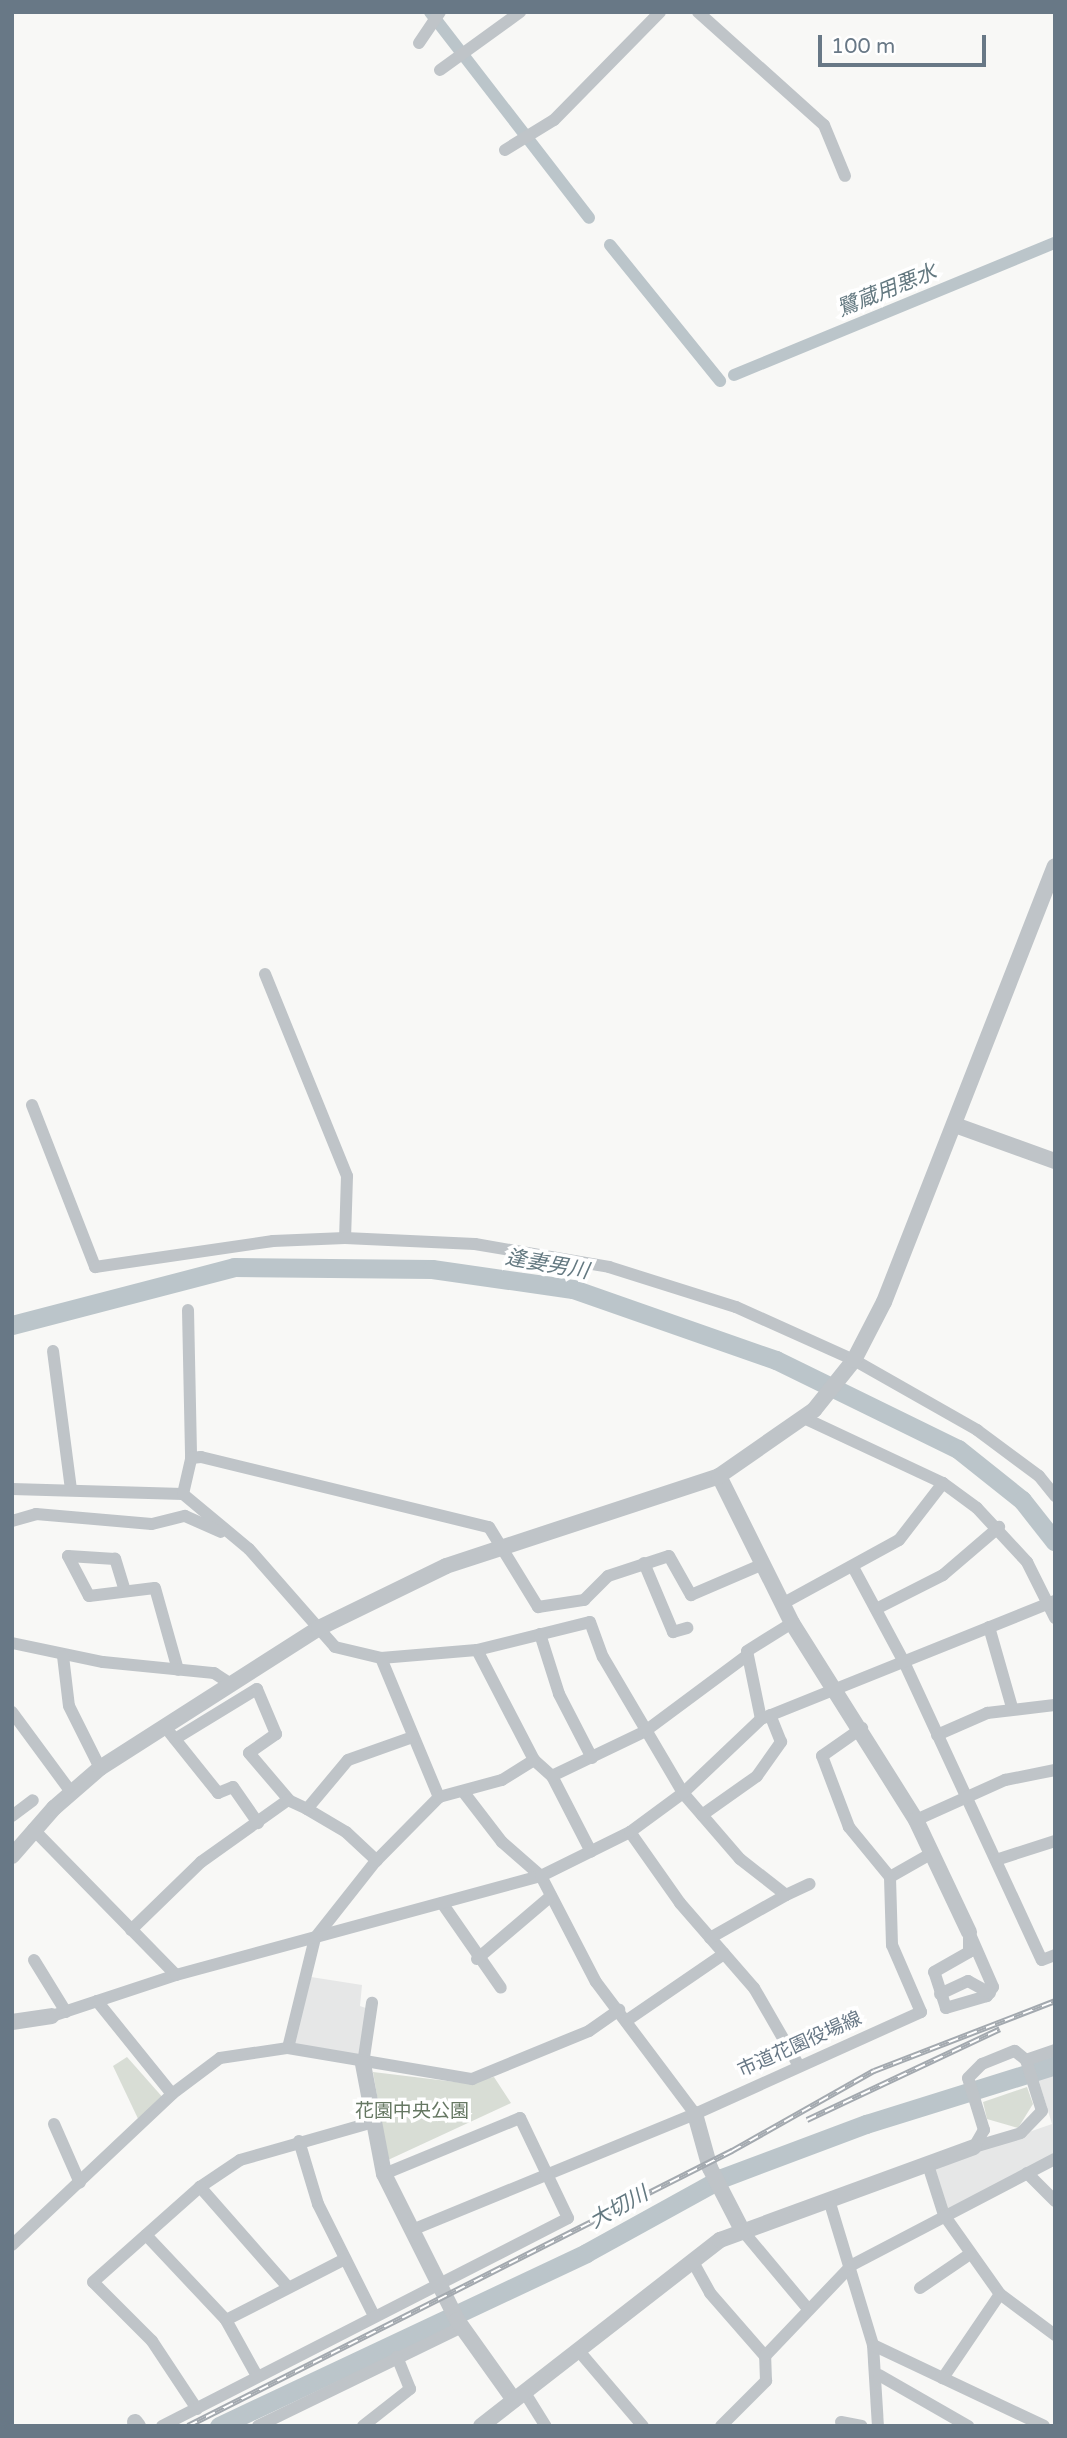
<!DOCTYPE html>
<html>
<head>
<meta charset="utf-8">
<style>
  body { margin:0 }
  #map { position:relative; width:1067px; height:2438px; overflow:hidden; background:#f8f8f6; font-family:"Varela Round","Noto Sans JP",sans-serif }
  div>[style] { position:absolute }
  .built>* { inset:0; background:#e6e7e7 }
  .green>* { inset:0; background:#d8ddd5 }
  .canal>* { height:12px; margin:-6px; padding:0 6px; transform-origin:6px; border-radius:6px; background:#bbc5ca }
  .river>* { height:19px; margin:-9.5px; padding:0 9.5px; transform-origin:9.5px; border-radius:9.5px; background:#bbc5ca }
  .minor>* { height:12px; margin:-6px; padding:0 6px; transform-origin:6px; border-radius:6px; background:#bfc4c8 }
  .tertiary>* { height:16px; margin:-8px; padding:0 8px; transform-origin:8px; border-radius:8px; background:#bfc4c8 }
  .rail>* { height:6px; margin-top:-3px; transform-origin:0; background:repeating-linear-gradient(90deg,#fff 0 10px,#a3a9af 0 20px); box-sizing:border-box; border-block:2px solid #a3a9af }
  span { translate:-50% -50%; white-space:nowrap; text-align:center; line-height:1.15; -webkit-text-stroke:7px #fff; paint-order:stroke }
  .street-label { font-size:19px; color:#687886 }
  .park-label { font-size:19px; color:#667863 }
  .water-label { font-size:21px; color:#647981; font-style:italic }
  .frame { position:absolute; inset:0; border:14px solid #687886; pointer-events:none }
  .scale { position:absolute; left:818px; top:35px; width:168px; height:32px; box-sizing:border-box; border:4px solid #687886; border-top:0; padding-left:9px; font-size:21px; line-height:24px; white-space:nowrap; color:#687886; -webkit-text-stroke:5px #fff; paint-order:stroke }
</style>
</head>
<body>
<div id="map">
  <div class="built">
    <i style="clip-path:polygon(311px 1977px,362px 1985px,360px 2006px,369px 2009px,361px 2059px,293px 2045px)"></i>
    <i style="clip-path:polygon(1055px 2074px,1055px 2158px,947px 2213px,931px 2166px,1052px 2124px,1038px 2078px)"></i>
  </div>
  <div class="green">
    <i style="clip-path:polygon(127px 2057px,165px 2100px,141px 2125px,113px 2066px)"></i>
    <i style="clip-path:polygon(373px 2072px,464px 2083px,494px 2077px,511px 2103px,388px 2160px)"></i>
    <i style="clip-path:polygon(1027px 2087px,1033px 2104px,1018px 2128px,987px 2119px,983px 2102px)"></i>
  </div>
  <div class="canal">
    <i style="left:430px;top:12px;width:260px;rotate:52.3deg"></i>
    <i style="left:610px;top:245px;width:175px;rotate:51deg"></i>
    <i style="left:734px;top:375px;width:347px;rotate:-22.4deg"></i>
  </div>
  <div class="river">
    <i style="left:12px;top:1325px;width:229px;rotate:-14.6deg"></i>
    <i style="left:234px;top:1267px;width:198px;rotate:0.6deg"></i>
    <i style="left:432px;top:1269px;width:142px;rotate:8.1deg"></i>
    <i style="left:573px;top:1289px;width:215px;rotate:19.3deg"></i>
    <i style="left:776px;top:1360px;width:203px;rotate:26.1deg"></i>
    <i style="left:958px;top:1449px;width:82px;rotate:38.6deg"></i>
    <i style="left:1022px;top:1500px;width:53px;rotate:51.8deg"></i>
    <i style="left:219px;top:2426px;width:406px;rotate:-25.2deg"></i>
    <i style="left:586px;top:2253px;width:155px;rotate:-28.9deg"></i>
    <i style="left:722px;top:2178px;width:154px;rotate:-20.6deg"></i>
    <i style="left:866px;top:2124px;width:198px;rotate:-17.3deg"></i>
  </div>
  <div class="minor">
    <i style="left:698px;top:12px;width:169px;rotate:41.9deg"></i>
    <i style="left:824px;top:125px;width:55px;rotate:67.6deg"></i>
    <i style="left:419px;top:43px;width:37px;rotate:-56deg"></i>
    <i style="left:440px;top:70px;width:99px;rotate:-35.9deg"></i>
    <i style="left:505px;top:150px;width:57px;rotate:-31.5deg"></i>
    <i style="left:554px;top:120px;width:151px;rotate:-45.5deg"></i>
    <i style="left:265px;top:974px;width:218px;rotate:67.9deg"></i>
    <i style="left:347px;top:1176px;width:62px;rotate:91.8deg"></i>
    <i style="left:32px;top:1105px;width:174px;rotate:68.7deg"></i>
    <i style="left:95px;top:1267px;width:180px;rotate:-8.3deg"></i>
    <i style="left:273px;top:1241px;width:72px;rotate:-2.4deg"></i>
    <i style="left:345px;top:1238px;width:130px;rotate:2.6deg"></i>
    <i style="left:475px;top:1244px;width:136px;rotate:9.7deg"></i>
    <i style="left:609px;top:1267px;width:133px;rotate:17.5deg"></i>
    <i style="left:736px;top:1307px;width:129px;rotate:24.2deg"></i>
    <i style="left:854px;top:1360px;width:142px;rotate:29.6deg"></i>
    <i style="left:977px;top:1430px;width:77px;rotate:36.6deg"></i>
    <i style="left:1039px;top:1476px;width:26px;rotate:51deg"></i>
    <i style="left:188px;top:1310px;width:148px;rotate:88.8deg"></i>
    <i style="left:53px;top:1351px;width:140px;rotate:82.6deg"></i>
    <i style="left:804px;top:1418px;width:153px;rotate:25.1deg"></i>
    <i style="left:943px;top:1483px;width:42px;rotate:36.3deg"></i>
    <i style="left:977px;top:1508px;width:74px;rotate:47.2deg"></i>
    <i style="left:1027px;top:1562px;width:63px;rotate:63.4deg"></i>
    <i style="left:12px;top:1489px;width:171px;rotate:1.7deg"></i>
    <i style="left:183px;top:1494px;width:86px;rotate:39.8deg"></i>
    <i style="left:249px;top:1549px;width:130px;rotate:48.7deg"></i>
    <i style="left:335px;top:1647px;width:47px;rotate:13.4deg"></i>
    <i style="left:381px;top:1658px;width:96px;rotate:-4.8deg"></i>
    <i style="left:477px;top:1650px;width:116px;rotate:-13.9deg"></i>
    <i style="left:590px;top:1622px;width:37px;rotate:70deg"></i>
    <i style="left:603px;top:1657px;width:158px;rotate:59.5deg"></i>
    <i style="left:683px;top:1793px;width:87px;rotate:49.2deg"></i>
    <i style="left:740px;top:1859px;width:58px;rotate:38deg"></i>
    <i style="left:786px;top:1895px;width:26px;rotate:-25deg"></i>
    <i style="left:183px;top:1494px;width:37px;rotate:-77deg"></i>
    <i style="left:191px;top:1458px;width:10px;rotate:-6deg"></i>
    <i style="left:201px;top:1457px;width:296px;rotate:13.7deg"></i>
    <i style="left:489px;top:1527px;width:94px;rotate:58.5deg"></i>
    <i style="left:538px;top:1607px;width:47px;rotate:-8.7deg"></i>
    <i style="left:584px;top:1600px;width:34px;rotate:-45deg"></i>
    <i style="left:608px;top:1576px;width:64px;rotate:-18.2deg"></i>
    <i style="left:669px;top:1556px;width:45px;rotate:60.6deg"></i>
    <i style="left:691px;top:1595px;width:76px;rotate:-23.2deg"></i>
    <i style="left:12px;top:1521px;width:25px;rotate:-16deg"></i>
    <i style="left:36px;top:1514px;width:116px;rotate:4.9deg"></i>
    <i style="left:152px;top:1524px;width:34px;rotate:-14deg"></i>
    <i style="left:185px;top:1516px;width:39px;rotate:24deg"></i>
    <i style="left:644px;top:1563px;width:75px;rotate:67.2deg"></i>
    <i style="left:673px;top:1632px;width:15px;rotate:-16deg"></i>
    <i style="left:853px;top:1567px;width:108px;rotate:61.8deg"></i>
    <i style="left:904px;top:1662px;width:328px;rotate:65.2deg"></i>
    <i style="left:1042px;top:1960px;width:14px;rotate:-21deg"></i>
    <i style="left:125px;top:1591px;width:34px;rotate:-107deg"></i>
    <i style="left:115px;top:1559px;width:47px;rotate:-176.3deg"></i>
    <i style="left:68px;top:1556px;width:45px;rotate:62.3deg"></i>
    <i style="left:89px;top:1596px;width:66px;rotate:-6.9deg"></i>
    <i style="left:155px;top:1588px;width:85px;rotate:74.3deg"></i>
    <i style="left:782px;top:1604px;width:133px;rotate:-28.7deg"></i>
    <i style="left:899px;top:1540px;width:72px;rotate:-52.3deg"></i>
    <i style="left:876px;top:1609px;width:75px;rotate:-26.9deg"></i>
    <i style="left:943px;top:1575px;width:74px;rotate:-40.6deg"></i>
    <i style="left:989px;top:1627px;width:83px;rotate:74deg"></i>
    <i style="left:540px;top:1634px;width:63px;rotate:72.4deg"></i>
    <i style="left:559px;top:1694px;width:72px;rotate:62.7deg"></i>
    <i style="left:12px;top:1643px;width:93px;rotate:11.8deg"></i>
    <i style="left:103px;top:1662px;width:112px;rotate:5.7deg"></i>
    <i style="left:214px;top:1673px;width:17px;rotate:33deg"></i>
    <i style="left:477px;top:1650px;width:124px;rotate:62.6deg"></i>
    <i style="left:534px;top:1760px;width:24px;rotate:42deg"></i>
    <i style="left:552px;top:1776px;width:85px;rotate:62.8deg"></i>
    <i style="left:63px;top:1656px;width:50px;rotate:83.2deg"></i>
    <i style="left:69px;top:1706px;width:69px;rotate:63.4deg"></i>
    <i style="left:381px;top:1658px;width:151px;rotate:67.4deg"></i>
    <i style="left:12px;top:1712px;width:99px;rotate:53.6deg"></i>
    <i style="left:761px;top:1719px;width:69px;rotate:-101.6deg"></i>
    <i style="left:747px;top:1651px;width:53px;rotate:-31.9deg"></i>
    <i style="left:170px;top:1733px;width:77px;rotate:51.3deg"></i>
    <i style="left:218px;top:1793px;width:16px;rotate:-22deg"></i>
    <i style="left:233px;top:1787px;width:44px;rotate:55.2deg"></i>
    <i style="left:937px;top:1735px;width:55px;rotate:-23.7deg"></i>
    <i style="left:987px;top:1713px;width:68px;rotate:-6.7deg"></i>
    <i style="left:175px;top:1739px;width:96px;rotate:-31.4deg"></i>
    <i style="left:257px;top:1689px;width:49px;rotate:67.1deg"></i>
    <i style="left:276px;top:1734px;width:33px;rotate:145deg"></i>
    <i style="left:249px;top:1753px;width:62px;rotate:49.6deg"></i>
    <i style="left:552px;top:1776px;width:102px;rotate:-25.6deg"></i>
    <i style="left:644px;top:1732px;width:126px;rotate:-36.6deg"></i>
    <i style="left:465px;top:1794px;width:61px;rotate:52.4deg"></i>
    <i style="left:502px;top:1842px;width:52px;rotate:41.1deg"></i>
    <i style="left:541px;top:1876px;width:119px;rotate:62.6deg"></i>
    <i style="left:596px;top:1982px;width:165px;rotate:53.1deg"></i>
    <i style="left:307px;top:1809px;width:45px;rotate:30.5deg"></i>
    <i style="left:346px;top:1832px;width:42px;rotate:43.1deg"></i>
    <i style="left:702px;top:1815px;width:67px;rotate:-35.3deg"></i>
    <i style="left:757px;top:1776px;width:42px;rotate:-54.8deg"></i>
    <i style="left:781px;top:1742px;width:29px;rotate:-112deg"></i>
    <i style="left:12px;top:1816px;width:26px;rotate:-37deg"></i>
    <i style="left:916px;top:1820px;width:98px;rotate:-24.2deg"></i>
    <i style="left:1005px;top:1780px;width:51px;rotate:-11.3deg"></i>
    <i style="left:33px;top:1829px;width:204px;rotate:45.6deg"></i>
    <i style="left:630px;top:1832px;width:87px;rotate:54.8deg"></i>
    <i style="left:680px;top:1903px;width:113px;rotate:49deg"></i>
    <i style="left:754px;top:1988px;width:90px;rotate:60deg"></i>
    <i style="left:996px;top:1860px;width:62px;rotate:-17.9deg"></i>
    <i style="left:890px;top:1877px;width:48px;rotate:-29.7deg"></i>
    <i style="left:442px;top:1903px;width:103px;rotate:55.2deg"></i>
    <i style="left:131px;top:1930px;width:98px;rotate:-44.2deg"></i>
    <i style="left:201px;top:1862px;width:107px;rotate:-35.5deg"></i>
    <i style="left:288px;top:1800px;width:21px;rotate:25deg"></i>
    <i style="left:307px;top:1809px;width:64px;rotate:-50.1deg"></i>
    <i style="left:348px;top:1760px;width:69px;rotate:-19.5deg"></i>
    <i style="left:969px;top:1932px;width:60px;rotate:66.4deg"></i>
    <i style="left:993px;top:1987px;width:11px;rotate:124deg"></i>
    <i style="left:987px;top:1996px;width:43px;rotate:163.7deg"></i>
    <i style="left:946px;top:2008px;width:38px;rotate:-108deg"></i>
    <i style="left:934px;top:1972px;width:40px;rotate:-29.7deg"></i>
    <i style="left:969px;top:1952px;width:20px;rotate:-90deg"></i>
    <i style="left:710px;top:1938px;width:87px;rotate:-29.5deg"></i>
    <i style="left:477px;top:1959px;width:97px;rotate:-40.4deg"></i>
    <i style="left:34px;top:1960px;width:61px;rotate:58.4deg"></i>
    <i style="left:940px;top:1994px;width:31px;rotate:-25deg"></i>
    <i style="left:968px;top:1981px;width:25px;rotate:29deg"></i>
    <i style="left:97px;top:2001px;width:119px;rotate:51.1deg"></i>
    <i style="left:52px;top:2016px;width:131px;rotate:-18.3deg"></i>
    <i style="left:176px;top:1975px;width:378px;rotate:-15.2deg"></i>
    <i style="left:541px;top:1876px;width:99px;rotate:-26.3deg"></i>
    <i style="left:630px;top:1832px;width:66px;rotate:-36.3deg"></i>
    <i style="left:683px;top:1793px;width:108px;rotate:-43.5deg"></i>
    <i style="left:761px;top:1719px;width:317px;rotate:-21.9deg"></i>
    <i style="left:626px;top:2021px;width:119px;rotate:-34.4deg"></i>
    <i style="left:288px;top:2048px;width:113px;rotate:-76.2deg"></i>
    <i style="left:315px;top:1938px;width:97px;rotate:-51.7deg"></i>
    <i style="left:375px;top:1862px;width:91px;rotate:-45.4deg"></i>
    <i style="left:439px;top:1797px;width:65px;rotate:-15.1deg"></i>
    <i style="left:502px;top:1780px;width:38px;rotate:-32deg"></i>
    <i style="left:1015px;top:2051px;width:14px;rotate:39deg"></i>
    <i style="left:1026px;top:2060px;width:53px;rotate:72.6deg"></i>
    <i style="left:1042px;top:2111px;width:30px;rotate:134deg"></i>
    <i style="left:1021px;top:2133px;width:49px;rotate:163.4deg"></i>
    <i style="left:974px;top:2147px;width:20px;rotate:-60deg"></i>
    <i style="left:984px;top:2130px;width:54px;rotate:-107.1deg"></i>
    <i style="left:968px;top:2078px;width:20px;rotate:-45deg"></i>
    <i style="left:982px;top:2064px;width:35px;rotate:-22deg"></i>
    <i style="left:1026px;top:2060px;width:31px;rotate:-19deg"></i>
    <i style="left:363px;top:2064px;width:62px;rotate:-81.6deg"></i>
    <i style="left:54px;top:2124px;width:64px;rotate:66.2deg"></i>
    <i style="left:299px;top:2141px;width:66px;rotate:73.2deg"></i>
    <i style="left:318px;top:2204px;width:125px;rotate:63.4deg"></i>
    <i style="left:928px;top:2165px;width:52px;rotate:72.3deg"></i>
    <i style="left:944px;top:2215px;width:97px;rotate:54.7deg"></i>
    <i style="left:1000px;top:2294px;width:102px;rotate:124.2deg"></i>
    <i style="left:1027px;top:2173px;width:40px;rotate:45deg"></i>
    <i style="left:829px;top:2200px;width:152px;rotate:73.1deg"></i>
    <i style="left:873px;top:2345px;width:81px;rotate:86.5deg"></i>
    <i style="left:412px;top:2230px;width:306px;rotate:-22.3deg"></i>
    <i style="left:695px;top:2114px;width:248px;rotate:-24.3deg"></i>
    <i style="left:921px;top:2012px;width:73px;rotate:-113.4deg"></i>
    <i style="left:892px;top:1945px;width:68px;rotate:-91.7deg"></i>
    <i style="left:890px;top:1877px;width:65px;rotate:-129.4deg"></i>
    <i style="left:849px;top:1827px;width:76px;rotate:-110.8deg"></i>
    <i style="left:822px;top:1756px;width:49px;rotate:-35deg"></i>
    <i style="left:742px;top:2230px;width:103px;rotate:50.1deg"></i>
    <i style="left:146px;top:2235px;width:117px;rotate:46.7deg"></i>
    <i style="left:12px;top:2245px;width:220px;rotate:-43.3deg"></i>
    <i style="left:172px;top:2094px;width:60px;rotate:-36.9deg"></i>
    <i style="left:220px;top:2058px;width:69px;rotate:-8.4deg"></i>
    <i style="left:288px;top:2048px;width:187px;rotate:9.6deg"></i>
    <i style="left:472px;top:2079px;width:126px;rotate:-22.3deg"></i>
    <i style="left:589px;top:2031px;width:37px;rotate:-35deg"></i>
    <i style="left:693px;top:2262px;width:35px;rotate:61deg"></i>
    <i style="left:710px;top:2293px;width:84px;rotate:48.9deg"></i>
    <i style="left:287px;top:2286px;width:132px;rotate:-131.3deg"></i>
    <i style="left:200px;top:2187px;width:48px;rotate:-34deg"></i>
    <i style="left:240px;top:2160px;width:135px;rotate:-15.9deg"></i>
    <i style="left:920px;top:2288px;width:60px;rotate:-34.2deg"></i>
    <i style="left:1000px;top:2294px;width:69px;rotate:36.7deg"></i>
    <i style="left:873px;top:2345px;width:189px;rotate:25.3deg"></i>
    <i style="left:578px;top:2350px;width:100px;rotate:49.5deg"></i>
    <i style="left:879px;top:2375px;width:103px;rotate:29.8deg"></i>
    <i style="left:257px;top:2376px;width:64px;rotate:-119deg"></i>
    <i style="left:226px;top:2320px;width:134px;rotate:-27.1deg"></i>
    <i style="left:525px;top:2393px;width:39px;rotate:58deg"></i>
    <i style="left:197px;top:2409px;width:82px;rotate:-123.5deg"></i>
    <i style="left:152px;top:2341px;width:83px;rotate:-135deg"></i>
    <i style="left:93px;top:2282px;width:143px;rotate:-41.6deg"></i>
    <i style="left:841px;top:2422px;width:21px;rotate:11deg"></i>
    <i style="left:162px;top:2426px;width:456px;rotate:-27.1deg"></i>
    <i style="left:568px;top:2218px;width:111px;rotate:-115.6deg"></i>
    <i style="left:520px;top:2118px;width:147px;rotate:157.6deg"></i>
    <i style="left:258px;top:2426px;width:227px;rotate:-25.9deg"></i>
    <i style="left:363px;top:2426px;width:60px;rotate:-38.2deg"></i>
    <i style="left:410px;top:2389px;width:35px;rotate:-112deg"></i>
    <i style="left:721px;top:2426px;width:64px;rotate:-45deg"></i>
    <i style="left:766px;top:2381px;width:25px;rotate:-92deg"></i>
    <i style="left:765px;top:2356px;width:126px;rotate:-46.3deg"></i>
    <i style="left:852px;top:2265px;width:229px;rotate:-27.6deg"></i>
  </div>
  <div class="tertiary">
    <i style="left:955px;top:1125px;width:106px;rotate:19.8deg"></i>
    <i style="left:719px;top:1476px;width:164px;rotate:63.6deg"></i>
    <i style="left:792px;top:1623px;width:233px;rotate:57.8deg"></i>
    <i style="left:916px;top:1820px;width:124px;rotate:64.7deg"></i>
    <i style="left:12px;top:1856px;width:64px;rotate:-48.8deg"></i>
    <i style="left:54px;top:1808px;width:61px;rotate:-41deg"></i>
    <i style="left:100px;top:1768px;width:260px;rotate:-32.6deg"></i>
    <i style="left:319px;top:1628px;width:141px;rotate:-26deg"></i>
    <i style="left:446px;top:1566px;width:287px;rotate:-18.2deg"></i>
    <i style="left:719px;top:1476px;width:116px;rotate:-34.8deg"></i>
    <i style="left:814px;top:1410px;width:64px;rotate:-51.3deg"></i>
    <i style="left:854px;top:1360px;width:65px;rotate:-62.7deg"></i>
    <i style="left:884px;top:1302px;width:468px;rotate:-68.6deg"></i>
    <i style="left:12px;top:2022px;width:40px;rotate:-8.5deg"></i>
    <i style="left:363px;top:2064px;width:112px;rotate:79.2deg"></i>
    <i style="left:384px;top:2174px;width:163px;rotate:63.4deg"></i>
    <i style="left:457px;top:2320px;width:98px;rotate:54.5deg"></i>
    <i style="left:695px;top:2114px;width:56px;rotate:74.5deg"></i>
    <i style="left:710px;top:2168px;width:70px;rotate:62.7deg"></i>
    <i style="left:135px;top:2422px;width:5px;rotate:53deg"></i>
    <i style="left:481px;top:2426px;width:303px;rotate:-37.9deg"></i>
    <i style="left:720px;top:2240px;width:270px;rotate:-20.1deg"></i>
  </div>
  <div class="rail">
    <i style="left:807px;top:2120px;width:213px;rotate:-25.2deg"></i>
    <i style="left:188px;top:2426px;width:610px;rotate:-26.82deg"></i>
    <i style="left:732px;top:2151px;width:163px;rotate:-29.4deg"></i>
    <i style="left:874px;top:2071px;width:194px;rotate:-21.1deg"></i>
  </div>
  <div class="street-label">
    <span style="left:800px;top:2045px;rotate:-24deg">市道花園役場線</span>
  </div>
  <div class="park-label">
    <span style="left:412px;top:2112px">花園中央公園</span>
  </div>
  <div class="water-label">
    <span style="left:887px;top:291px;rotate:-22deg">鷺蔵用悪水</span>
    <span style="left:547px;top:1265px;rotate:10deg">逢妻男川</span>
    <span style="left:619px;top:2208px;rotate:-29deg">大切川</span>
  </div>
  <div class="frame"></div>
  <div class="scale">100 m</div>
</div>
</body>
</html>
